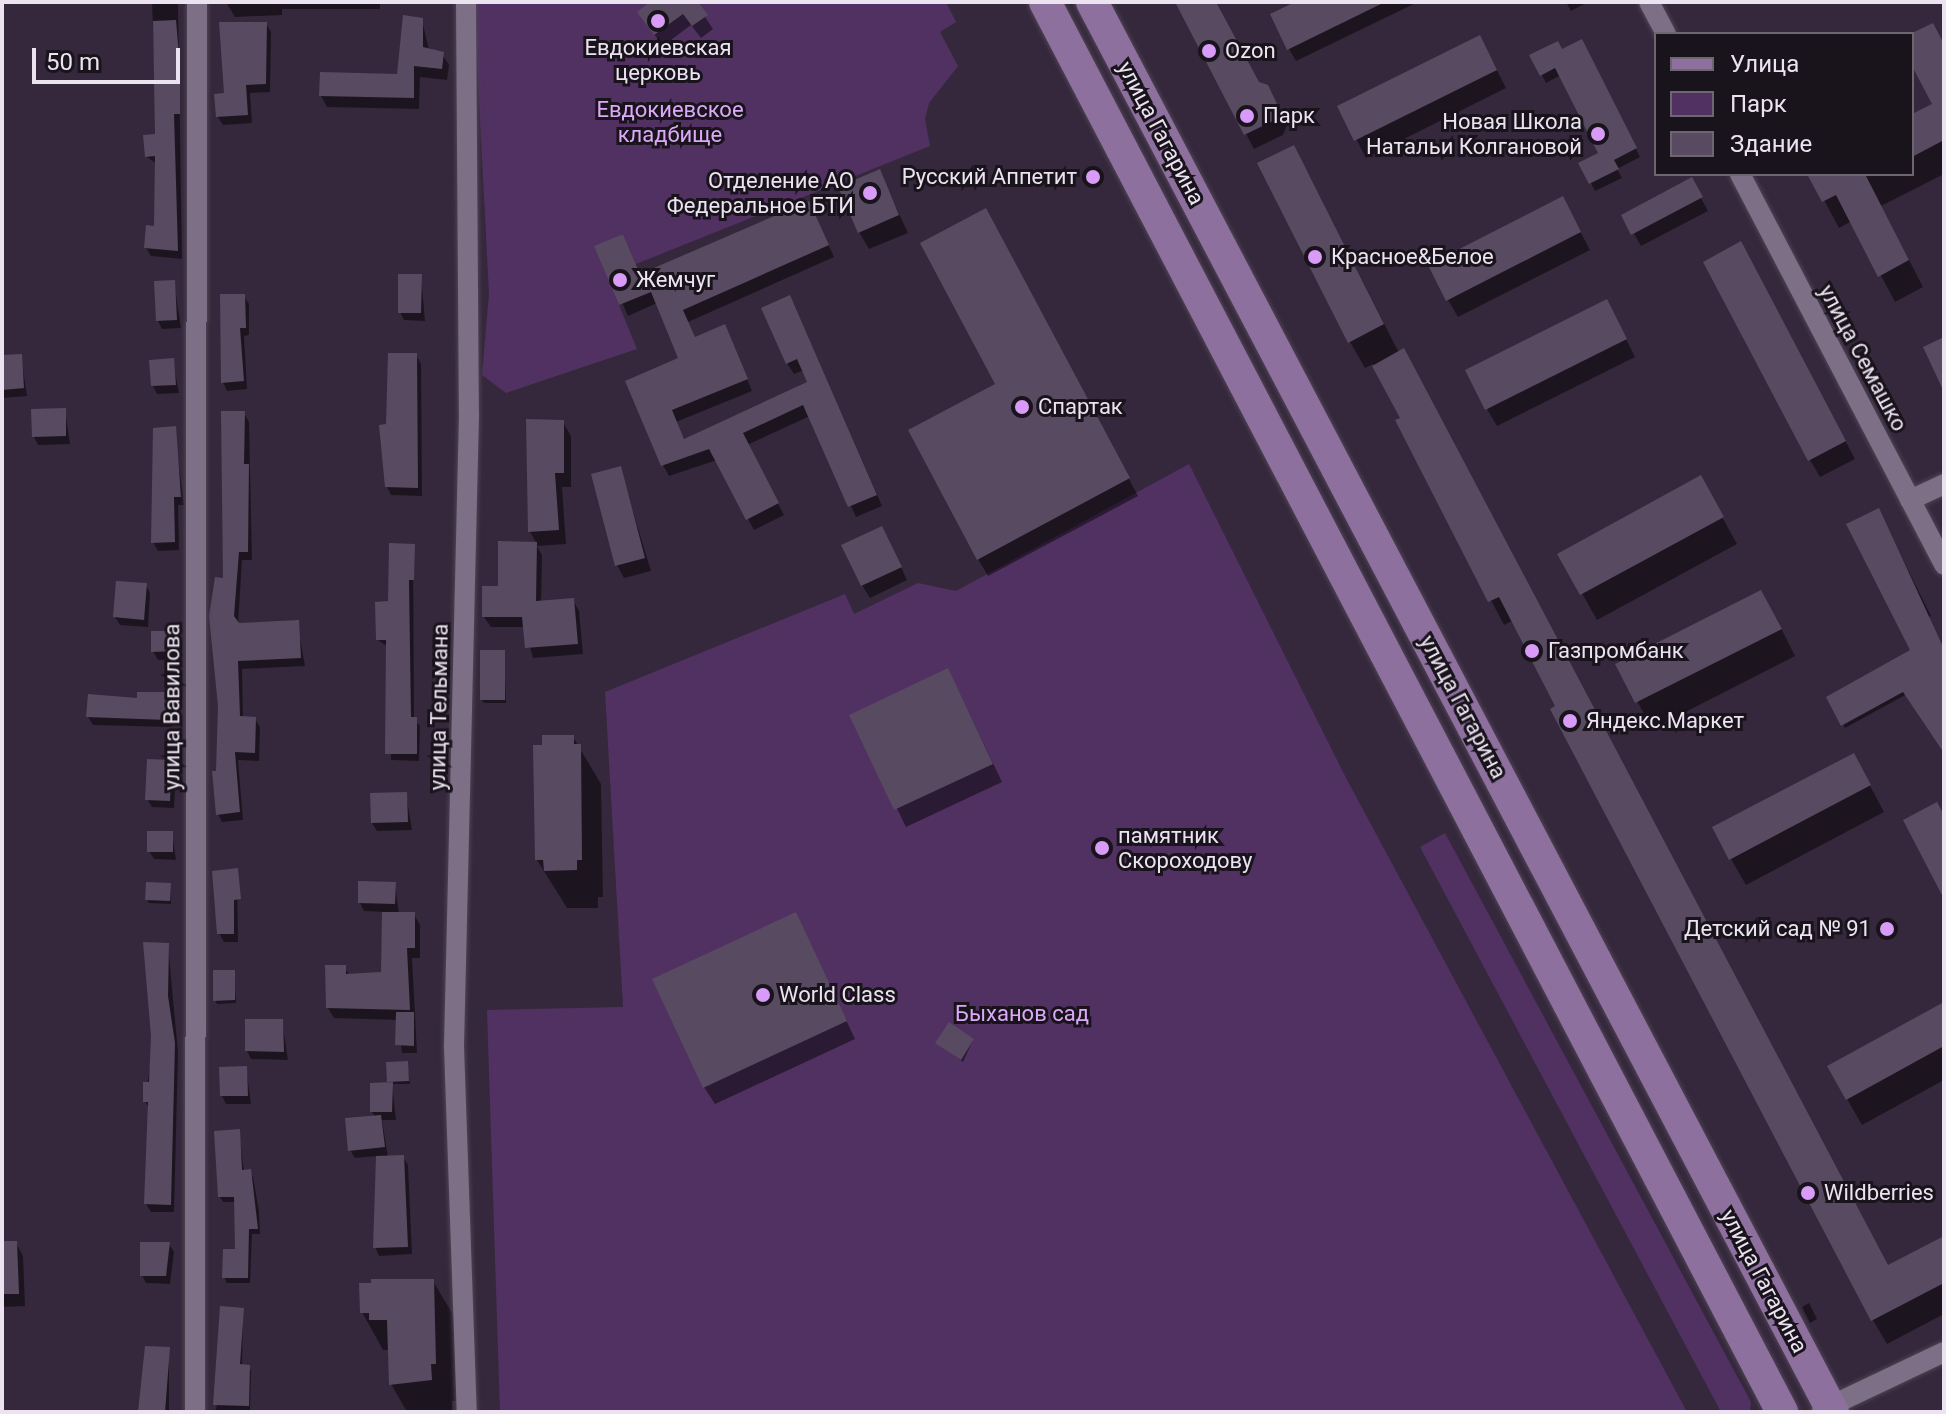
<!DOCTYPE html>
<html>
<head>
<meta charset="utf-8">
<style>
  body { margin:0 }
  #map { position:relative; width:1946px; height:1414px; overflow:hidden; background:#35283c; font-family:Roboto,sans-serif }
  div>[style] { position:absolute }
  .green>* { inset:0; background:#513162 }
  .shadow>* { inset:0; background:#0007 }
  .building>* { inset:0; background:#584a60 }
  .roads { filter:drop-shadow(0 0 2px #4e4353) drop-shadow(0 0 2px #4e4353) }
  .street>* { height:20px; margin:-10px; padding:0 10px; transform-origin:10px; border-radius:10px; background:#7d6f86 }
  .primary>* { height:32px; margin:-16px; padding:0 16px; transform-origin:16px; border-radius:16px; background:#8e709f }
  .dots>* { width:22px; height:22px; translate:-50% -50%; box-sizing:border-box; border:4px solid #19131c; border-radius:50% }
  span { translate:-50% -50%; white-space:nowrap; text-align:center; line-height:1.15; -webkit-text-stroke:6px #19131c; paint-order:stroke }
  .poi-label { font-size:22px; color:#ebe3f0 }
  .left { translate:0 -50%; text-align:left }
  .right { translate:-100% -50%; text-align:right }
  .park-label { font-size:22px; color:#dba9f7 }
  .street-label { font-size:22px; color:#ebe3f0 }
  .frame { position:absolute; inset:0; border:4px solid #ebe3f0; pointer-events:none }
  .legend { position:absolute; left:1654px; top:32px; width:260px; height:144px; box-sizing:border-box; background:#19131c; border:2px solid #6d6671; margin:0; padding:10px 14px; list-style:none; font-size:24px; color:#ebe3f0 }
  .legend li { display:flex; align-items:center; gap:16px; height:40px }
  .legend b { width:40px; border:2px solid #6d6671 }
  .scale { position:absolute; left:32px; top:48px; width:148px; height:36px; box-sizing:border-box; border:4px solid #ebe3f0; border-top:0; padding-left:10px; font-size:24px; line-height:28px; white-space:nowrap; color:#ebe3f0; -webkit-text-stroke:6px #19131c; paint-order:stroke }
</style>
</head>
<body>
<div id="map">
  <div class="green">
    <i style="clip-path:polygon(474px 2px,946px 2px,956px 22px,940px 32px,958px 66px,929px 103px,925px 119px,930px 146px,636px 264px,623px 234px,595px 247px,637px 349px,506px 393px,482px 375px,489px 294px)"></i>
    <i style="clip-path:polygon(1189px 464px,1346px 778px,1687px 1412px,500px 1412px,487px 1010px,623px 1007px,605px 692px,845px 594px,854px 614px,918px 583px,956px 591px)"></i>
    <i style="clip-path:polygon(1445px 833px,1751px 1402px,1750px 1412px,1721px 1412px,1420px 847px)"></i>
  </div>
  <div class="shadow">
    <i style="clip-path:polygon(152px 2px,178px 2px,182px 259px,151px 256px,146px 248px,156px 228px,157px 164px,147px 157px,157px 136px)"></i>
    <i style="clip-path:polygon(226px 2px,380px 2px,380px 9px,282px 9px,282px 15px,235px 17px)"></i>
    <i style="clip-path:polygon(653px 2px,695px 2px,713px 29px,701px 38px,691px 25px,663px 46px,647px 25px)"></i>
    <i style="clip-path:polygon(1176px 2px,1215px 2px,1258px 84px,1276px 102px,1287px 125px,1283px 135px,1254px 149px)"></i>
    <i style="clip-path:polygon(1299px 2px,1418px 2px,1296px 61px,1289px 49px)"></i>
    <i style="clip-path:polygon(1566px 2px,1588px 2px,1571px 11px)"></i>
    <i style="clip-path:polygon(422px 20px,429px 50px,442px 54px,449px 65px,447px 80px,420px 77px,419px 109px,327px 107px,321px 96px,399px 76px)"></i>
    <i style="clip-path:polygon(266px 24px,271px 32px,270px 92px,250px 93px,252px 123px,223px 125px,218px 117px)"></i>
    <i style="clip-path:polygon(1912px 36px,1944px 46px,1944px 174px,1881px 206px,1923px 287px,1895px 302px,1852px 221px,1839px 228px,1810px 174px,1912px 174px,1912px 117px,1934px 105px,1912px 61px)"></i>
    <i style="clip-path:polygon(1586px 50px,1640px 157px,1617px 169px,1622px 178px,1595px 191px,1581px 164px,1600px 154px,1561px 75px,1546px 83px,1532px 56px)"></i>
    <i style="clip-path:polygon(1489px 55px,1506px 88px,1366px 158px,1340px 107px)"></i>
    <i style="clip-path:polygon(879px 171px,908px 233px,869px 249px,859px 232px)"></i>
    <i style="clip-path:polygon(1308px 173px,1399px 353px,1888px 1267px,1944px 1237px,1944px 1314px,1887px 1344px,1873px 1320px,1514px 620px,1504px 625px,1397px 421px,1403px 419px,1373px 364px,1365px 368px,1350px 342px)"></i>
    <i style="clip-path:polygon(1691px 180px,1708px 211px,1641px 246px,1624px 216px)"></i>
    <i style="clip-path:polygon(815px 215px,834px 257px,688px 322px,695px 339px,730px 338px,752px 391px,676px 422px,685px 441px,810px 383px,804px 370px,794px 374px,787px 363px,796px 309px,882px 506px,856px 517px,810px 416px,747px 445px,784px 515px,754px 530px,717px 460px,669px 476px,663px 465px,680px 359px,657px 303px,628px 316px,597px 247px,641px 276px)"></i>
    <i style="clip-path:polygon(1572px 216px,1590px 250px,1458px 317px,1448px 300px)"></i>
    <i style="clip-path:polygon(995px 228px,1138px 496px,988px 576px,978px 559px,997px 385px)"></i>
    <i style="clip-path:polygon(1750px 261px,1855px 459px,1820px 477px,1810px 460px)"></i>
    <i style="clip-path:polygon(421px 276px,425px 321px,404px 320px,400px 312px)"></i>
    <i style="clip-path:polygon(174px 282px,181px 328px,162px 329px,158px 321px)"></i>
    <i style="clip-path:polygon(244px 296px,249px 304px,249px 335px,244px 336px,247px 389px,227px 391px,223px 382px)"></i>
    <i style="clip-path:polygon(1616px 319px,1635px 357px,1497px 426px,1487px 409px)"></i>
    <i style="clip-path:polygon(416px 355px,421px 364px,422px 496px,391px 495px,387px 487px,388px 426px)"></i>
    <i style="clip-path:polygon(21px 356px,27px 396px,2px 398px,2px 357px)"></i>
    <i style="clip-path:polygon(173px 361px,179px 393px,157px 394px,153px 386px)"></i>
    <i style="clip-path:polygon(65px 410px,70px 444px,38px 445px,34px 437px)"></i>
    <i style="clip-path:polygon(244px 413px,249px 422px,252px 560px,242px 560px,238px 625px,297px 622px,305px 666px,242px 669px,243px 718px,255px 719px,260px 727px,259px 761px,238px 760px,243px 820px,222px 822px,218px 814px,225px 580px)"></i>
    <i style="clip-path:polygon(528px 421px,563px 422px,571px 436px,571px 487px,562px 487px,566px 544px,537px 546px,542px 555px,541px 603px,573px 600px,579px 611px,583px 654px,533px 658px,525px 627px,491px 627px,484px 617px,500px 588px,537px 544px,530px 532px)"></i>
    <i style="clip-path:polygon(174px 428px,184px 505px,178px 505px,179px 550px,158px 551px,153px 542px)"></i>
    <i style="clip-path:polygon(620px 469px,651px 571px,624px 578px,617px 565px)"></i>
    <i style="clip-path:polygon(1715px 504px,1737px 544px,1597px 620px,1560px 554px)"></i>
    <i style="clip-path:polygon(1878px 510px,1931px 616px,1925px 619px,1944px 654px,1944px 750px,1907px 694px,1845px 728px,1828px 698px,1912px 651px)"></i>
    <i style="clip-path:polygon(889px 541px,907px 580px,870px 598px,862px 585px)"></i>
    <i style="clip-path:polygon(413px 546px,414px 719px,420px 726px,419px 761px,391px 760px,388px 647px,378px 640px)"></i>
    <i style="clip-path:polygon(146px 585px,150px 593px,148px 627px,120px 625px,115px 617px)"></i>
    <i style="clip-path:polygon(1776px 618px,1795px 656px,1652px 729px,1618px 665px)"></i>
    <i style="clip-path:polygon(177px 633px,182px 659px,158px 660px,153px 651px)"></i>
    <i style="clip-path:polygon(504px 652px,506px 703px,484px 703px,482px 700px)"></i>
    <i style="clip-path:polygon(957px 688px,1002px 782px,906px 827px,852px 716px)"></i>
    <i style="clip-path:polygon(167px 694px,172px 727px,93px 725px,88px 717px)"></i>
    <i style="clip-path:polygon(573px 737px,601px 784px,603px 897px,598px 897px,598px 908px,567px 908px,537px 860px)"></i>
    <i style="clip-path:polygon(171px 762px,176px 771px,174px 808px,152px 807px,147px 799px)"></i>
    <i style="clip-path:polygon(1868px 782px,1884px 812px,1746px 885px,1731px 859px)"></i>
    <i style="clip-path:polygon(406px 794px,412px 830px,377px 831px,372px 823px)"></i>
    <i style="clip-path:polygon(172px 833px,176px 860px,154px 859px,149px 851px)"></i>
    <i style="clip-path:polygon(237px 870px,238px 942px,224px 942px,219px 933px)"></i>
    <i style="clip-path:polygon(395px 884px,399px 914px,414px 914px,420px 925px,420px 958px,412px 958px,417px 1053px,402px 1053px,398px 1020px,334px 1018px,328px 1008px,344px 967px,350px 976px,383px 974px,384px 912px,364px 911px,360px 903px)"></i>
    <i style="clip-path:polygon(170px 885px,171px 904px,149px 903px,147px 900px)"></i>
    <i style="clip-path:polygon(796px 914px,855px 1039px,715px 1104px,704px 1087px)"></i>
    <i style="clip-path:polygon(168px 945px,178px 1052px,174px 1212px,151px 1212px,146px 1204px,150px 1110px,145px 1101px)"></i>
    <i style="clip-path:polygon(234px 972px,236px 1003px,217px 1004px,215px 1000px)"></i>
    <i style="clip-path:polygon(1944px 1004px,1944px 1080px,1862px 1125px,1847px 1099px)"></i>
    <i style="clip-path:polygon(282px 1021px,288px 1060px,251px 1059px,247px 1051px)"></i>
    <i style="clip-path:polygon(973px 1040px,963px 1062px,938px 1043px)"></i>
    <i style="clip-path:polygon(407px 1063px,410px 1084px,392px 1084px,396px 1120px,382px 1120px,388px 1157px,403px 1157px,408px 1165px,412px 1254px,379px 1256px,375px 1247px,378px 1156px,355px 1158px,350px 1150px,375px 1117px,372px 1112px,389px 1081px)"></i>
    <i style="clip-path:polygon(246px 1068px,251px 1104px,226px 1104px,222px 1096px)"></i>
    <i style="clip-path:polygon(239px 1131px,244px 1172px,253px 1177px,259px 1211px,260px 1234px,252px 1234px,250px 1283px,227px 1283px,224px 1277px,237px 1251px,236px 1202px,223px 1202px,220px 1197px)"></i>
    <i style="clip-path:polygon(2px 1243px,16px 1243px,23px 1256px,25px 1306px,2px 1307px)"></i>
    <i style="clip-path:polygon(169px 1244px,174px 1252px,170px 1284px,146px 1283px,142px 1275px)"></i>
    <i style="clip-path:polygon(433px 1281px,455px 1318px,457px 1401px,452px 1401px,452px 1412px,407px 1412px,391px 1384px,388px 1350px,383px 1350px,362px 1312px)"></i>
    <i style="clip-path:polygon(1809px 1303px,1817px 1319px,1810px 1323px,1802px 1307px)"></i>
    <i style="clip-path:polygon(243px 1310px,242px 1366px,251px 1371px,250px 1410px,215px 1412px)"></i>
    <i style="clip-path:polygon(169px 1349px,169px 1412px,141px 1412px)"></i>
  </div>
  <div class="building">
    <i style="clip-path:polygon(650px 2px,698px 2px,708px 15px,692px 26px,683px 14px,654px 35px,637px 12px)"></i>
    <i style="clip-path:polygon(1175px 2px,1216px 2px,1259px 82px,1268px 85px,1279px 108px,1275px 120px,1244px 135px)"></i>
    <i style="clip-path:polygon(1295px 2px,1385px 2px,1287px 50px,1270px 14px)"></i>
    <i style="clip-path:polygon(403px 15px,423px 18px,423px 47px,444px 52px,442px 69px,414px 66px,414px 98px,319px 96px,320px 72px,397px 74px)"></i>
    <i style="clip-path:polygon(176px 20px,180px 68px,180px 114px,174px 114px,178px 251px,144px 248px,146px 225px,154px 226px,155px 156px,145px 157px,143px 135px,155px 134px,153px 21px)"></i>
    <i style="clip-path:polygon(219px 22px,267px 22px,266px 84px,246px 85px,248px 115px,216px 117px,214px 94px,224px 93px)"></i>
    <i style="clip-path:polygon(1933px 23px,1944px 44px,1944px 140px,1912px 157px,1912px 114px,1932px 104px,1912px 66px,1912px 33px)"></i>
    <i style="clip-path:polygon(1480px 35px,1497px 70px,1354px 141px,1337px 106px)"></i>
    <i style="clip-path:polygon(1582px 39px,1637px 148px,1614px 160px,1619px 169px,1589px 184px,1578px 163px,1598px 153px,1555px 68px,1540px 76px,1529px 55px,1558px 41px,1562px 49px)"></i>
    <i style="clip-path:polygon(1294px 145px,1384px 324px,1348px 343px,1257px 163px)"></i>
    <i style="clip-path:polygon(880px 169px,899px 215px,858px 233px,838px 187px)"></i>
    <i style="clip-path:polygon(1807px 174px,1865px 174px,1909px 260px,1878px 277px,1836px 195px,1822px 202px)"></i>
    <i style="clip-path:polygon(1692px 177px,1703px 197px,1631px 235px,1621px 215px)"></i>
    <i style="clip-path:polygon(1563px 196px,1581px 232px,1446px 301px,1428px 265px)"></i>
    <i style="clip-path:polygon(809px 201px,829px 245px,683px 310px,695px 337px,725px 324px,748px 379px,672px 410px,684px 439px,807px 382px,797px 359px,786px 364px,761px 308px,790px 295px,877px 495px,848px 507px,803px 405px,743px 433px,779px 503px,746px 520px,709px 449px,661px 466px,625px 381px,678px 358px,651px 292px,619px 305px,594px 246px,623px 234px,640px 274px)"></i>
    <i style="clip-path:polygon(986px 208px,1130px 478px,977px 560px,908px 430px,995px 384px,920px 243px)"></i>
    <i style="clip-path:polygon(1741px 241px,1846px 441px,1808px 461px,1703px 262px)"></i>
    <i style="clip-path:polygon(398px 274px,422px 274px,421px 313px,398px 313px)"></i>
    <i style="clip-path:polygon(175px 280px,177px 320px,156px 321px,154px 281px)"></i>
    <i style="clip-path:polygon(220px 294px,245px 294px,246px 328px,240px 328px,244px 381px,221px 383px)"></i>
    <i style="clip-path:polygon(1607px 299px,1627px 339px,1485px 410px,1465px 370px)"></i>
    <i style="clip-path:polygon(1944px 337px,1944px 392px,1923px 347px)"></i>
    <i style="clip-path:polygon(1404px 348px,1888px 1265px,1944px 1236px,1944px 1283px,1871px 1321px,1550px 709px,1555px 706px,1499px 597px,1488px 602px,1395px 420px,1400px 418px,1372px 366px)"></i>
    <i style="clip-path:polygon(388px 353px,417px 353px,418px 488px,385px 487px,379px 425px,386px 424px)"></i>
    <i style="clip-path:polygon(22px 354px,24px 388px,2px 390px,2px 355px)"></i>
    <i style="clip-path:polygon(174px 358px,176px 385px,151px 386px,149px 360px)"></i>
    <i style="clip-path:polygon(66px 408px,66px 436px,32px 437px,31px 409px)"></i>
    <i style="clip-path:polygon(221px 411px,245px 411px,244px 464px,249px 464px,248px 552px,239px 552px,234px 616px,239px 623px,299px 620px,301px 658px,238px 661px,240px 716px,256px 717px,255px 753px,235px 752px,240px 812px,216px 815px,212px 771px,216px 771px,218px 706px,209px 616px,215px 577px,223px 578px)"></i>
    <i style="clip-path:polygon(526px 419px,564px 420px,564px 473px,555px 473px,559px 530px,528px 532px)"></i>
    <i style="clip-path:polygon(176px 426px,181px 497px,174px 497px,175px 542px,151px 543px,153px 428px)"></i>
    <i style="clip-path:polygon(621px 466px,645px 558px,615px 566px,591px 474px)"></i>
    <i style="clip-path:polygon(1701px 475px,1724px 517px,1580px 595px,1557px 554px)"></i>
    <i style="clip-path:polygon(1879px 508px,1944px 649px,1944px 753px,1903px 692px,1841px 726px,1826px 697px,1910px 650px,1846px 524px)"></i>
    <i style="clip-path:polygon(882px 526px,902px 567px,861px 586px,841px 545px)"></i>
    <i style="clip-path:polygon(498px 541px,537px 542px,536px 601px,574px 598px,578px 644px,525px 648px,522px 617px,482px 617px,482px 586px,498px 586px)"></i>
    <i style="clip-path:polygon(389px 543px,415px 544px,414px 580px,409px 580px,411px 717px,417px 717px,417px 754px,385px 754px,386px 640px,376px 640px,375px 602px,388px 601px)"></i>
    <i style="clip-path:polygon(116px 581px,147px 583px,144px 620px,113px 617px)"></i>
    <i style="clip-path:polygon(1761px 590px,1782px 629px,1635px 703px,1615px 664px)"></i>
    <i style="clip-path:polygon(151px 631px,178px 631px,178px 651px,151px 652px)"></i>
    <i style="clip-path:polygon(480px 650px,505px 650px,505px 700px,480px 700px)"></i>
    <i style="clip-path:polygon(948px 668px,993px 764px,894px 810px,849px 715px)"></i>
    <i style="clip-path:polygon(137px 692px,168px 692px,168px 720px,86px 717px,88px 694px,137px 698px)"></i>
    <i style="clip-path:polygon(542px 735px,574px 735px,574px 744px,581px 744px,582px 860px,577px 860px,577px 870px,544px 871px,543px 860px,535px 860px,533px 745px,542px 745px)"></i>
    <i style="clip-path:polygon(1854px 753px,1871px 785px,1729px 860px,1712px 827px)"></i>
    <i style="clip-path:polygon(147px 759px,172px 760px,170px 801px,145px 800px)"></i>
    <i style="clip-path:polygon(407px 792px,408px 822px,371px 823px,370px 793px)"></i>
    <i style="clip-path:polygon(1937px 802px,1944px 815px,1944px 899px,1903px 820px)"></i>
    <i style="clip-path:polygon(147px 831px,173px 831px,173px 852px,147px 852px)"></i>
    <i style="clip-path:polygon(238px 868px,241px 899px,234px 900px,234px 934px,217px 934px,212px 871px)"></i>
    <i style="clip-path:polygon(358px 881px,396px 882px,395px 904px,358px 903px)"></i>
    <i style="clip-path:polygon(146px 882px,171px 883px,170px 901px,145px 900px)"></i>
    <i style="clip-path:polygon(382px 912px,415px 912px,415px 948px,407px 948px,410px 1010px,326px 1008px,325px 965px,346px 965px,346px 974px,381px 972px)"></i>
    <i style="clip-path:polygon(796px 912px,847px 1021px,703px 1088px,652px 979px)"></i>
    <i style="clip-path:polygon(143px 942px,169px 943px,168px 996px,175px 1043px,171px 1205px,144px 1204px,148px 1102px,143px 1102px,143px 1082px,149px 1082px,151px 1036px)"></i>
    <i style="clip-path:polygon(213px 970px,235px 970px,235px 1000px,213px 1001px)"></i>
    <i style="clip-path:polygon(1944px 1002px,1944px 1046px,1846px 1100px,1827px 1066px)"></i>
    <i style="clip-path:polygon(396px 1012px,414px 1012px,414px 1046px,395px 1045px)"></i>
    <i style="clip-path:polygon(245px 1019px,283px 1019px,284px 1052px,245px 1051px)"></i>
    <i style="clip-path:polygon(949px 1022px,974px 1039px,961px 1060px,935px 1043px)"></i>
    <i style="clip-path:polygon(408px 1061px,409px 1081px,387px 1082px,386px 1062px)"></i>
    <i style="clip-path:polygon(247px 1066px,248px 1096px,220px 1096px,219px 1067px)"></i>
    <i style="clip-path:polygon(393px 1082px,392px 1112px,370px 1112px,370px 1083px)"></i>
    <i style="clip-path:polygon(381px 1115px,385px 1147px,348px 1151px,345px 1118px)"></i>
    <i style="clip-path:polygon(240px 1129px,242px 1170px,251px 1169px,258px 1229px,249px 1229px,248px 1278px,222px 1278px,223px 1249px,235px 1249px,234px 1197px,218px 1197px,214px 1131px)"></i>
    <i style="clip-path:polygon(404px 1155px,408px 1247px,373px 1248px,376px 1156px)"></i>
    <i style="clip-path:polygon(2px 1241px,17px 1241px,19px 1294px,2px 1294px)"></i>
    <i style="clip-path:polygon(140px 1242px,170px 1242px,166px 1276px,140px 1276px)"></i>
    <i style="clip-path:polygon(371px 1279px,434px 1279px,436px 1364px,431px 1364px,432px 1380px,389px 1385px,387px 1320px,369px 1320px,369px 1313px,360px 1313px,359px 1283px,371px 1283px)"></i>
    <i style="clip-path:polygon(220px 1306px,244px 1308px,240px 1364px,250px 1365px,249px 1406px,213px 1405px)"></i>
    <i style="clip-path:polygon(145px 1346px,170px 1347px,165px 1412px,138px 1412px)"></i>
  </div>
  <div class="roads">
    <div class="street">
      <i style="left:466px;top:2px;width:412px;rotate:89.6deg"></i>
      <i style="left:469px;top:414px;width:633px;rotate:91.36deg"></i>
      <i style="left:454px;top:1047px;width:365px;rotate:88deg"></i>
      <i style="left:1649px;top:2px;width:36px;rotate:62deg"></i>
      <i style="left:1740px;top:174px;width:441px;rotate:62.4deg"></i>
      <i style="left:1910px;top:500px;width:38px;rotate:-25deg"></i>
      <i style="left:1822px;top:1410px;width:135px;rotate:-25.4deg"></i>
      <i style="left:195px;top:1412px;width:1410px;rotate:-89.92deg"></i>
    </div>
    <div class="primary">
      <i style="left:1045px;top:2px;width:1591px;rotate:62.4deg"></i>
      <i style="left:1092px;top:2px;width:1593px;rotate:62.28deg"></i>
    </div>
  </div>
  <div class="dots">
    <i style="left:658px;top:21px;background:#d89bf8"></i>
    <i style="left:1209px;top:51px;background:#d89bf8"></i>
    <i style="left:1247px;top:116px;background:#d89bf8"></i>
    <i style="left:1598px;top:134px;background:#d89bf8"></i>
    <i style="left:1093px;top:177px;background:#d89bf8"></i>
    <i style="left:870px;top:193px;background:#d89bf8"></i>
    <i style="left:1315px;top:257px;background:#d89bf8"></i>
    <i style="left:620px;top:280px;background:#d89bf8"></i>
    <i style="left:1022px;top:407px;background:#d89bf8"></i>
    <i style="left:1532px;top:651px;background:#d89bf8"></i>
    <i style="left:1570px;top:721px;background:#d89bf8"></i>
    <i style="left:1102px;top:848px;background:#d89bf8"></i>
    <i style="left:1887px;top:929px;background:#d89bf8"></i>
    <i style="left:763px;top:995px;background:#d89bf8"></i>
    <i style="left:1808px;top:1193px;background:#d89bf8"></i>
  </div>
  <div class="poi-label">
    <span style="left:658px;top:60px">Евдокиевская<br>церковь</span>
    <span class="left" style="left:1225px;top:51px">Ozon</span>
    <span class="left" style="left:1263px;top:116px">Парк</span>
    <span class="right" style="left:1582px;top:134px">Новая Школа<br>Натальи Колгановой</span>
    <span class="right" style="left:1077px;top:177px">Русский Аппетит</span>
    <span class="right" style="left:854px;top:193px">Отделение АО<br>Федеральное БТИ</span>
    <span class="left" style="left:1331px;top:257px">Красное&amp;Белое</span>
    <span class="left" style="left:636px;top:280px">Жемчуг</span>
    <span class="left" style="left:1038px;top:407px">Спартак</span>
    <span class="left" style="left:1548px;top:651px">Газпромбанк</span>
    <span class="left" style="left:1586px;top:721px">Яндекс.Маркет</span>
    <span class="left" style="left:1118px;top:848px">памятник<br>Скороходову</span>
    <span class="right" style="left:1871px;top:929px">Детский сад № 91</span>
    <span class="left" style="left:779px;top:995px">World Class</span>
    <span class="left" style="left:1824px;top:1193px">Wildberries</span>
  </div>
  <div class="park-label">
    <span style="left:670px;top:122px">Евдокиевское<br>кладбище</span>
    <span style="left:1022px;top:1014px">Быханов сад</span>
  </div>
  <div class="street-label">
    <span style="left:1161px;top:133px;rotate:62deg">улица Гагарина</span>
    <span style="left:1863px;top:358px;rotate:62deg">улица Семашко</span>
    <span style="left:172px;top:707px;rotate:-90deg">улица Вавилова</span>
    <span style="left:439px;top:707px;rotate:-89deg">улица Тельмана</span>
    <span style="left:1463px;top:707px;rotate:62deg">улица Гагарина</span>
    <span style="left:1764px;top:1281px;rotate:62deg">улица Гагарина</span>
  </div>
  <div class="frame"></div>
  <ul class="legend">
  <li><b style="height:10px;background:#8e709f"></b>Улица</li>
  <li><b style="height:22px;background:#513162"></b>Парк</li>
  <li><b style="height:22px;background:#584a60"></b>Здание</li>
  </ul>
  <div class="scale">50 m</div>
</div>
</body>
</html>
